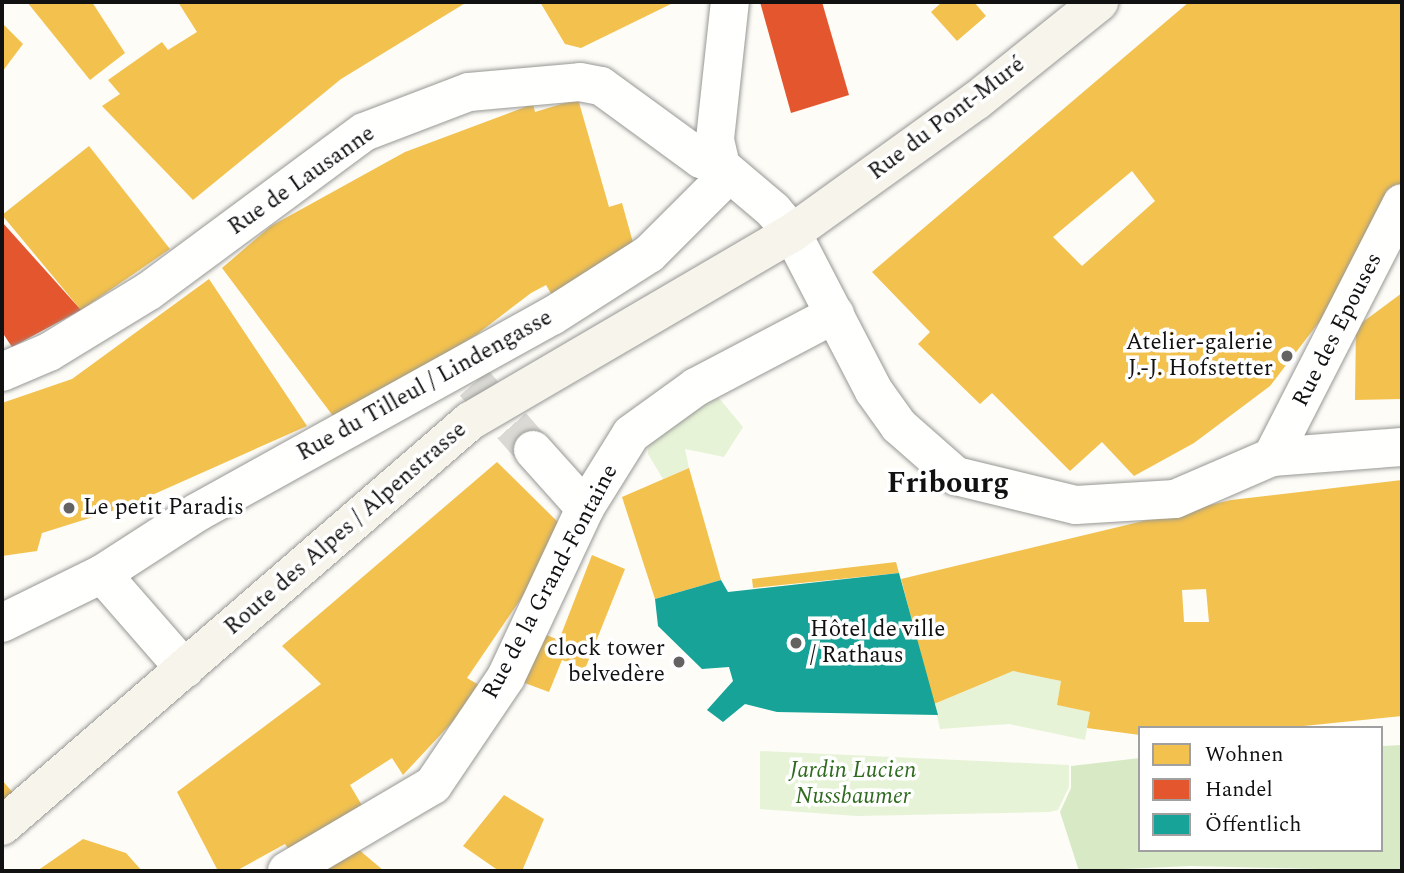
<!DOCTYPE html>
<html>
<head>
<meta charset="utf-8">
<style>
  body { margin:0 }
  #map { position:relative; width:1404px; height:873px; overflow:hidden; background:#fdfcf7; font-family:Spectral,serif }
  div>[style] { position:absolute }
  .green>* { inset:0; background:#e7f3d7 }
  .forest>* { inset:0; background:#d8eac5 }
  .homes>* { inset:0; background:#f2c14e }
  .shops>* { inset:0; background:#e4572e }
  .public>* { inset:0; background:#17a398 }
  .street-tunnel>* { height:38px; margin-top:-19px; transform-origin:0; background:repeating-linear-gradient(90deg,#dad9d4 0 38px,transparent 0 57px) }
  .roads { filter:drop-shadow(0 0 2px #979795) drop-shadow(0 0 2px #979795) }
  .street>* { height:38px; margin:-19px; padding:0 19px; transform-origin:19px; border-radius:19px; background:#fffffe }
  .secondary>* { height:38px; margin:-19px; padding:0 19px; transform-origin:19px; border-radius:19px; background:#f6f4eb }
  .dots>* { width:19px; height:19px; translate:-50% -50%; box-sizing:border-box; border:4px solid #fff; border-radius:50% }
  span { translate:-50% -50%; white-space:nowrap; text-align:center; line-height:1.15; -webkit-text-stroke:7px #fff; paint-order:stroke }
  .street-label { font-size:23px; color:#111 }
  .poi-label { font-size:23px; color:#111 }
  .right { translate:-100% -50%; text-align:right }
  .left { translate:0 -50%; text-align:left }
  .park-label { font-size:23px; color:#2f6b1f; font-style:italic }
  .district-label { font-size:30px; color:#111; font-weight:700 }
  .frame { position:absolute; inset:0; border:4px solid #111; pointer-events:none }
  .legend { position:absolute; left:1138px; top:726px; width:245px; height:126px; box-sizing:border-box; background:#fff; border:2px solid #a0a0a0; margin:0; padding:9px 12px; list-style:none; font-size:21px; color:#111 }
  .legend li { display:flex; align-items:center; gap:14px; height:35px }
  .legend b { width:35px; border:2px solid #a0a0a0 }
</style>
</head>
<body>
<div id="map">
  <div class="green">
    <i style="clip-path:polygon(714px 392px,743px 427px,724px 457px,685px 449px,689px 468px,663px 479px,648px 454px,649px 438px)"></i>
    <i style="clip-path:polygon(1013px 671px,1061px 681px,1057px 705px,1090px 712px,1085px 740px,1009px 724px,940px 729px,934px 704px)"></i>
    <i style="clip-path:polygon(760px 751px,1069px 765px,1069px 787px,1058px 810px,1049px 812px,857px 816px,760px 809px)"></i>
  </div>
  <div class="forest">
    <i style="clip-path:polygon(1402px 745px,1402px 871px,1191px 866px,1079px 871px,1060px 812px,1071px 788px,1071px 766px,1140px 758px,1140px 850px,1381px 850px,1381px 746px)"></i>
  </div>
  <div class="homes">
    <i style="clip-path:polygon(27px 2px,92px 2px,125px 53px,90px 80px)"></i>
    <i style="clip-path:polygon(178px 2px,467px 2px,341px 79px,193px 200px,102px 106px,120px 94px,108px 80px,162px 42px,168px 50px,197px 32px)"></i>
    <i style="clip-path:polygon(540px 2px,675px 2px,581px 48px,565px 44px)"></i>
    <i style="clip-path:polygon(942px 2px,974px 2px,986px 16px,957px 41px,931px 12px)"></i>
    <i style="clip-path:polygon(evenodd,1189px 2px,1402px 2px,1402px 184px,1326px 313px,1270px 386px,1194px 443px,1134px 476px,1102px 442px,1070px 471px,992px 393px,980px 404px,918px 344px,930px 332px,872px 272px,1189px 2px,1132px 171px,1155px 201px,1082px 266px,1053px 237px,1132px 171px)"></i>
    <i style="clip-path:polygon(2px 23px,23px 44px,2px 72px)"></i>
    <i style="clip-path:polygon(578px 99px,609px 207px,622px 203px,637px 257px,556px 302px,546px 285px,531px 293px,476px 335px,336px 420px,222px 268px,271px 226px,405px 152px,533px 104px,535px 112px)"></i>
    <i style="clip-path:polygon(89px 146px,170px 249px,81px 310px,2px 215px)"></i>
    <i style="clip-path:polygon(209px 279px,307px 426px,125px 507px,42px 533px,37px 551px,2px 556px,2px 403px,72px 379px)"></i>
    <i style="clip-path:polygon(1402px 293px,1402px 399px,1355px 400px,1356px 327px)"></i>
    <i style="clip-path:polygon(497px 462px,567px 531px,467px 678px,484px 688px,403px 775px,392px 758px,350px 785px,367px 814px,293px 856px,285px 844px,236px 871px,218px 871px,177px 792px,321px 684px,282px 646px)"></i>
    <i style="clip-path:polygon(689px 468px,721px 580px,655px 599px,622px 497px)"></i>
    <i style="clip-path:polygon(evenodd,1402px 480px,1402px 716px,1284px 728px,1140px 728px,1140px 735px,1087px 728px,1090px 712px,1057px 705px,1061px 681px,1013px 671px,934px 704px,901px 579px,1231px 500px,1402px 480px,1206px 589px,1209px 622px,1184px 622px,1182px 590px,1206px 589px)"></i>
    <i style="clip-path:polygon(592px 555px,625px 569px,585px 669px,562px 660px,549px 692px,514px 679px,534px 630px,559px 640px)"></i>
    <i style="clip-path:polygon(896px 562px,899px 573px,753px 588px,752px 579px)"></i>
    <i style="clip-path:polygon(2px 780px,14px 794px,2px 804px)"></i>
    <i style="clip-path:polygon(504px 795px,544px 819px,522px 871px,499px 871px,463px 846px)"></i>
    <i style="clip-path:polygon(83px 839px,126px 853px,142px 871px,37px 871px)"></i>
    <i style="clip-path:polygon(351px 843px,384px 871px,301px 871px)"></i>
  </div>
  <div class="shops">
    <i style="clip-path:polygon(760px 2px,822px 2px,849px 95px,791px 113px)"></i>
    <i style="clip-path:polygon(2px 222px,81px 310px,12px 347px,2px 332px)"></i>
  </div>
  <div class="public">
    <i style="clip-path:polygon(899px 573px,938px 715px,777px 712px,745px 704px,723px 722px,707px 710px,733px 681px,729px 667px,702px 669px,658px 626px,655px 599px,721px 580px,728px 592px)"></i>
  </div>
  <div class="street-tunnel">
    <i style="left:474px;top:383px;width:89px;rotate:48.6deg"></i>
  </div>
  <div class="roads">
    <div class="street">
      <i style="left:721px;top:166px;width:28px;rotate:-103deg"></i>
      <i style="left:715px;top:139px;width:138px;rotate:-83.8deg"></i>
      <i style="left:2px;top:372px;width:51px;rotate:-23.1deg"></i>
      <i style="left:49px;top:352px;width:117px;rotate:-31.4deg"></i>
      <i style="left:149px;top:291px;width:267px;rotate:-36.5deg"></i>
      <i style="left:364px;top:132px;width:112px;rotate:-20.9deg"></i>
      <i style="left:469px;top:92px;width:111px;rotate:-5.1deg"></i>
      <i style="left:580px;top:82px;width:21px;rotate:11deg"></i>
      <i style="left:601px;top:86px;width:124px;rotate:36.1deg"></i>
      <i style="left:701px;top:159px;width:21px;rotate:19deg"></i>
      <i style="left:721px;top:166px;width:68px;rotate:40.2deg"></i>
      <i style="left:773px;top:210px;width:30px;rotate:50deg"></i>
      <i style="left:792px;top:233px;width:178px;rotate:62.6deg"></i>
      <i style="left:874px;top:391px;width:43px;rotate:54.5deg"></i>
      <i style="left:899px;top:426px;width:76px;rotate:41.3deg"></i>
      <i style="left:956px;top:476px;width:123px;rotate:13.6deg"></i>
      <i style="left:1076px;top:505px;width:99px;rotate:-3.5deg"></i>
      <i style="left:1175px;top:499px;width:106px;rotate:-23.4deg"></i>
      <i style="left:1272px;top:457px;width:130px;rotate:-4.4deg"></i>
      <i style="left:533px;top:450px;width:78px;rotate:48.1deg"></i>
      <i style="left:1272px;top:457px;width:285px;rotate:-62.9deg"></i>
      <i style="left:102px;top:574px;width:114px;rotate:-32.9deg"></i>
      <i style="left:198px;top:512px;width:405px;rotate:-29deg"></i>
      <i style="left:552px;top:316px;width:115px;rotate:-32.6deg"></i>
      <i style="left:649px;top:254px;width:113px;rotate:-45deg"></i>
      <i style="left:2px;top:623px;width:111px;rotate:-26.1deg"></i>
      <i style="left:102px;top:574px;width:126px;rotate:48.9deg"></i>
      <i style="left:287px;top:871px;width:169px;rotate:-30.5deg"></i>
      <i style="left:433px;top:785px;width:130px;rotate:-55.9deg"></i>
      <i style="left:506px;top:677px;width:187px;rotate:-64.9deg"></i>
      <i style="left:585px;top:508px;width:87px;rotate:-58.1deg"></i>
      <i style="left:631px;top:434px;width:80px;rotate:-35.9deg"></i>
      <i style="left:696px;top:387px;width:157px;rotate:-27.7deg"></i>
    </div>
    <div class="secondary">
      <i style="left:2px;top:826px;width:619px;rotate:-40.87deg"></i>
      <i style="left:470px;top:421px;width:373px;rotate:-30.3deg"></i>
      <i style="left:792px;top:233px;width:226px;rotate:-35.7deg"></i>
      <i style="left:976px;top:101px;width:158px;rotate:-38.8deg"></i>
    </div>
  </div>
  <div class="dots">
    <i style="left:1287px;top:356px;background:#646362"></i>
    <i style="left:69px;top:508px;background:#646362"></i>
    <i style="left:796px;top:643px;background:#646362"></i>
    <i style="left:679px;top:662px;background:#646362"></i>
  </div>
  <div class="street-label">
    <span style="left:947px;top:119px;rotate:-37deg">Rue du Pont-Muré</span>
    <span style="left:302px;top:181px;rotate:-35deg">Rue de Lausanne</span>
    <span style="left:1338px;top:330px;rotate:-63deg">Rue des Epouses</span>
    <span style="left:425px;top:386px;rotate:-29deg">Rue du Tilleul / Lindengasse</span>
    <span style="left:346px;top:529px;rotate:-41deg">Route des Alpes / Alpenstrasse</span>
    <span style="left:551px;top:582px;rotate:-62deg">Rue de la Grand-Fontaine</span>
  </div>
  <div class="poi-label">
    <span class="right" style="left:1273px;top:356px">Atelier-galerie<br>J.-J. Hofstetter</span>
    <span class="left" style="left:83px;top:508px">Le petit Paradis</span>
    <span class="left" style="left:810px;top:643px">Hôtel de ville<br>/ Rathaus</span>
    <span class="right" style="left:665px;top:662px">clock tower<br>belvedère</span>
  </div>
  <div class="park-label">
    <span style="left:853px;top:784px">Jardin Lucien<br>Nussbaumer</span>
  </div>
  <div class="district-label">
    <span style="left:948px;top:483px">Fribourg</span>
  </div>
  <div class="frame"></div>
  <ul class="legend">
  <li><b style="height:19px;background:#f2c14e"></b>Wohnen</li>
  <li><b style="height:19px;background:#e4572e"></b>Handel</li>
  <li><b style="height:19px;background:#17a398"></b>Öffentlich</li>
  </ul>
</div>
</body>
</html>
